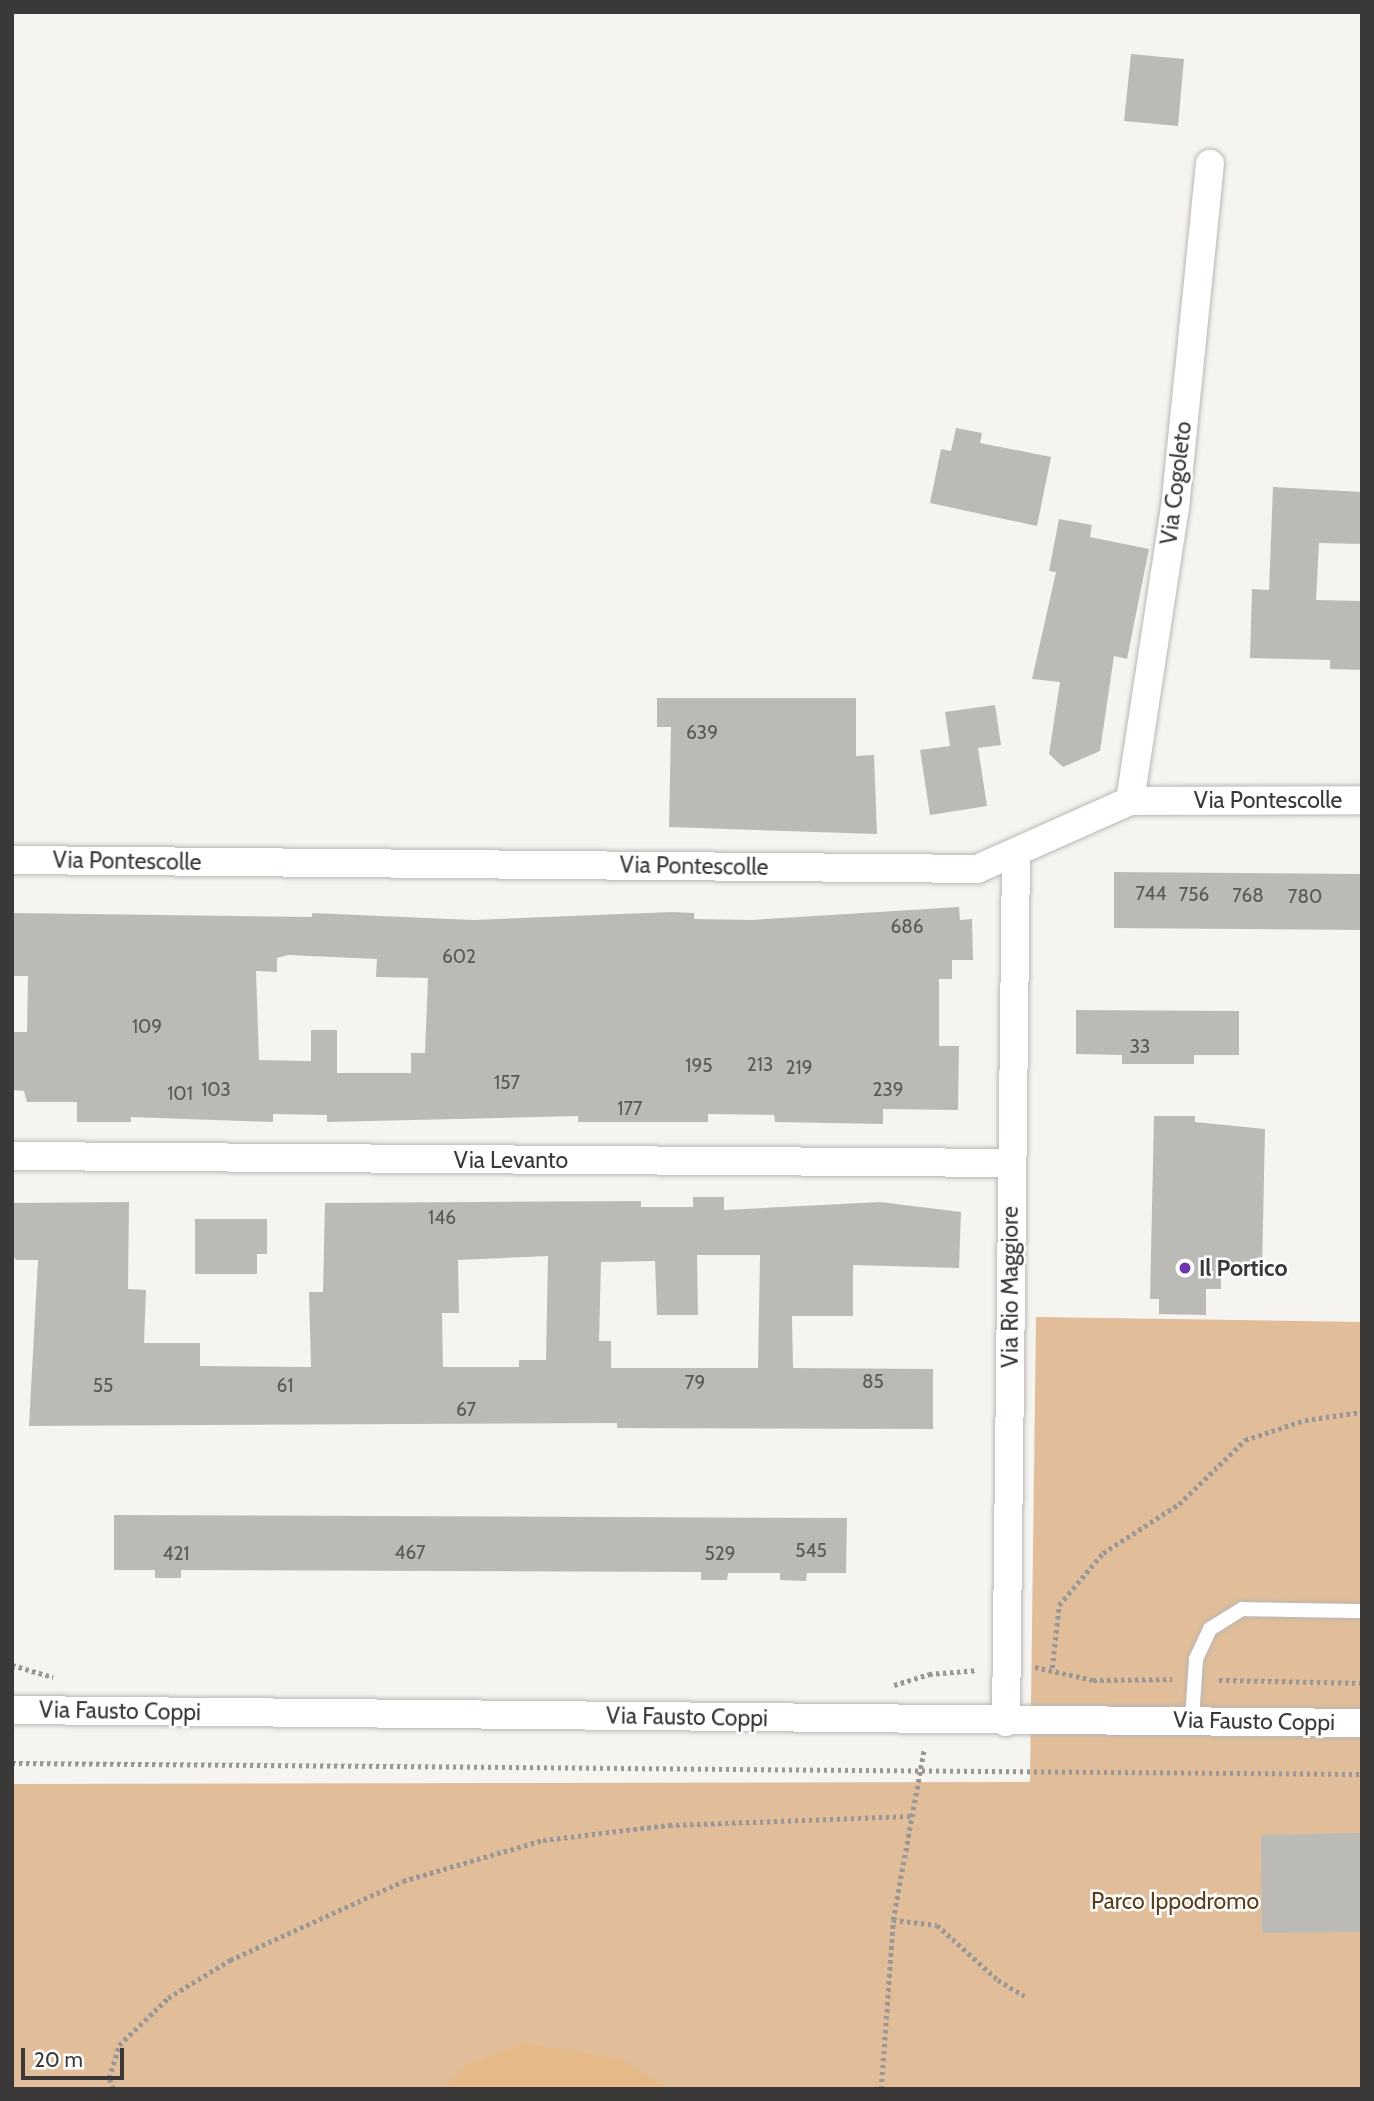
<!DOCTYPE html>
<html>
<head>
<meta charset="utf-8">
<style>
  body { margin:0 }
  #map { position:relative; width:1374px; height:2101px; overflow:hidden; background:#f6f4f1; font-family:Cabin,sans-serif }
  div>[style] { position:absolute }
  .green>* { inset:0; background:#e1be99 }
  .forest>* { inset:0; background:#e6b989 }
  .building>* { inset:0; background:#bcbab7 }
  .path>* { height:4.5px; margin-top:-2.25px; transform-origin:0; background:repeating-linear-gradient(90deg,#9a9896 0 3.5px,transparent 0 7px) }
  .roads { filter:drop-shadow(0 0 2px #b9b6b4) drop-shadow(0 0 2px #b9b6b4) }
  .service>* { height:14px; margin:-7px; padding:0 7px; transform-origin:7px; border-radius:7px; background:#fff }
  .minor>* { height:28px; margin:-14px; padding:0 14px; transform-origin:14px; border-radius:14px; background:#fff }
  .dots>* { width:19px; height:19px; translate:-50% -50%; box-sizing:border-box; border:4px solid #fff; border-radius:50% }
  span { translate:-50% -50%; white-space:nowrap; text-align:center; line-height:1.15; -webkit-text-stroke:5px #fff; paint-order:stroke }
  .number-label { font-size:19px; color:#5b5958 }
  .number-label span { -webkit-text-stroke-width:0 }
  .street-label { font-size:23px; color:#3b3938 }
  .poi-label { font-size:23px; color:#3b3938; font-weight:700 }
  .left { translate:0 -50%; text-align:left }
  .park-label { font-size:23px; color:#5c3d19 }
  .frame { position:absolute; inset:0; border:14px solid #3b3938; pointer-events:none }
  .scale { position:absolute; left:21px; top:2048px; width:103px; height:32px; box-sizing:border-box; border:4px solid #3b3938; border-top:0; padding-left:9px; font-size:21px; line-height:24px; white-space:nowrap; color:#3b3938; -webkit-text-stroke:5px #fff; paint-order:stroke }
</style>
</head>
<body>
<div id="map">
  <div class="green">
    <i style="clip-path:polygon(1036px 1317px,1362px 1322px,1362px 2089px,12px 2089px,12px 1784px,1030px 1782px)"></i>
  </div>
  <div class="forest">
    <i style="clip-path:polygon(524px 2043px,620px 2058px,670px 2089px,443px 2089px,467px 2064px)"></i>
  </div>
  <div class="building">
    <i style="clip-path:polygon(1131px 54px,1184px 59px,1178px 126px,1124px 121px)"></i>
    <i style="clip-path:polygon(956px 428px,982px 433px,980px 443px,1051px 457px,1037px 526px,930px 503px,941px 449px,951px 451px)"></i>
    <i style="clip-path:polygon(1273px 487px,1362px 492px,1362px 544px,1319px 543px,1316px 600px,1362px 601px,1362px 670px,1330px 669px,1330px 660px,1250px 658px,1252px 589px,1269px 590px)"></i>
    <i style="clip-path:polygon(1059px 519px,1092px 525px,1090px 537px,1149px 549px,1127px 659px,1114px 656px,1100px 751px,1063px 767px,1049px 754px,1060px 682px,1032px 679px,1056px 572px,1049px 571px)"></i>
    <i style="clip-path:polygon(657px 698px,856px 698px,856px 756px,874px 755px,877px 834px,669px 827px,671px 727px,657px 727px)"></i>
    <i style="clip-path:polygon(995px 705px,1001px 745px,978px 748px,987px 806px,930px 815px,920px 750px,950px 746px,945px 712px)"></i>
    <i style="clip-path:polygon(1114px 872px,1361px 874px,1361px 930px,1114px 928px)"></i>
    <i style="clip-path:polygon(evenodd,959px 907px,960px 920px,972px 919px,973px 960px,952px 960px,952px 979px,939px 979px,939px 1046px,959px 1046px,958px 1110px,883px 1109px,883px 1124px,775px 1122px,774px 1115px,708px 1114px,708px 1122px,578px 1122px,578px 1116px,327px 1122px,327px 1115px,273px 1114px,273px 1122px,131px 1117px,131px 1122px,77px 1122px,77px 1102px,27px 1102px,24px 1091px,12px 1090px,12px 1032px,27px 1032px,28px 976px,12px 976px,12px 913px,312px 917px,312px 913px,473px 920px,672px 912px,694px 913px,694px 919px,751px 920px,959px 907px,288px 955px,377px 959px,376px 977px,428px 978px,425px 1053px,411px 1053px,411px 1073px,337px 1073px,337px 1030px,311px 1030px,311px 1061px,259px 1060px,256px 971px,277px 972px,277px 958px,288px 955px)"></i>
    <i style="clip-path:polygon(1076px 1010px,1239px 1011px,1239px 1055px,1194px 1055px,1194px 1064px,1122px 1064px,1122px 1055px,1076px 1054px)"></i>
    <i style="clip-path:polygon(1154px 1116px,1195px 1116px,1195px 1122px,1265px 1129px,1262px 1272px,1221px 1272px,1221px 1289px,1206px 1289px,1206px 1315px,1159px 1314px,1159px 1299px,1150px 1299px)"></i>
    <i style="clip-path:polygon(evenodd,693px 1197px,724px 1197px,724px 1210px,880px 1202px,961px 1212px,959px 1268px,853px 1265px,853px 1316px,792px 1316px,793px 1368px,933px 1369px,933px 1429px,617px 1428px,617px 1423px,29px 1426px,38px 1260px,16px 1260px,12px 1254px,12px 1203px,129px 1202px,128px 1289px,146px 1290px,144px 1343px,200px 1343px,200px 1366px,311px 1367px,309px 1292px,323px 1292px,325px 1203px,641px 1201px,641px 1207px,693px 1207px,693px 1197px,697px 1255px,760px 1255px,758px 1368px,611px 1368px,611px 1341px,599px 1341px,601px 1262px,655px 1261px,657px 1315px,698px 1315px,697px 1255px,693px 1197px,548px 1256px,546px 1360px,519px 1360px,519px 1367px,443px 1367px,442px 1313px,459px 1313px,458px 1260px,548px 1256px)"></i>
    <i style="clip-path:polygon(195px 1219px,267px 1219px,267px 1254px,257px 1254px,257px 1274px,195px 1274px)"></i>
    <i style="clip-path:polygon(114px 1515px,847px 1518px,846px 1573px,807px 1573px,806px 1581px,780px 1580px,780px 1573px,728px 1573px,727px 1580px,701px 1580px,701px 1572px,181px 1570px,181px 1578px,155px 1578px,155px 1570px,114px 1570px)"></i>
    <i style="clip-path:polygon(1360px 1833px,1362px 1932px,1262px 1933px,1261px 1835px)"></i>
  </div>
  <div class="path">
    <i style="left:12px;top:1665px;width:43px;rotate:16.3deg"></i>
    <i style="left:1035px;top:1667px;width:59px;rotate:12.6deg"></i>
    <i style="left:1093px;top:1680px;width:79px;rotate:-0.7deg"></i>
    <i style="left:1052px;top:1668px;width:63px;rotate:-83.7deg"></i>
    <i style="left:1059px;top:1605px;width:68px;rotate:-49.8deg"></i>
    <i style="left:1103px;top:1553px;width:90px;rotate:-32.8deg"></i>
    <i style="left:1179px;top:1504px;width:92px;rotate:-44.1deg"></i>
    <i style="left:1245px;top:1440px;width:63px;rotate:-18.4deg"></i>
    <i style="left:1305px;top:1420px;width:58px;rotate:-8deg"></i>
    <i style="left:1219px;top:1680px;width:143px;rotate:1.2deg"></i>
    <i style="left:894px;top:1685px;width:37px;rotate:-17deg"></i>
    <i style="left:929px;top:1674px;width:49px;rotate:-4.7deg"></i>
    <i style="left:12px;top:1763px;width:1350px;rotate:0.47deg"></i>
    <i style="left:893px;top:1920px;width:44px;rotate:6.5deg"></i>
    <i style="left:937px;top:1925px;width:82px;rotate:42deg"></i>
    <i style="left:998px;top:1980px;width:31px;rotate:31deg"></i>
    <i style="left:113px;top:2089px;width:12px;rotate:-110deg"></i>
    <i style="left:109px;top:2078px;width:34px;rotate:-73deg"></i>
    <i style="left:119px;top:2045px;width:68px;rotate:-43.8deg"></i>
    <i style="left:168px;top:1998px;width:73px;rotate:-31.5deg"></i>
    <i style="left:230px;top:1960px;width:190px;rotate:-24.5deg"></i>
    <i style="left:403px;top:1881px;width:146px;rotate:-16.3deg"></i>
    <i style="left:543px;top:1840px;width:127px;rotate:-6.8deg"></i>
    <i style="left:669px;top:1825px;width:244px;rotate:-2.1deg"></i>
    <i style="left:881px;top:2089px;width:169px;rotate:-85.9deg"></i>
    <i style="left:893px;top:1920px;width:173px;rotate:-79.7deg"></i>
  </div>
  <div class="roads">
    <div class="service">
      <i style="left:1192px;top:1720px;width:61px;rotate:-86.2deg"></i>
      <i style="left:1196px;top:1659px;width:33px;rotate:-65deg"></i>
      <i style="left:1210px;top:1629px;width:38px;rotate:-32deg"></i>
      <i style="left:1242px;top:1609px;width:120px;rotate:1deg"></i>
    </div>
    <div class="minor">
      <i style="left:1130px;top:801px;width:296px;rotate:-81.3deg"></i>
      <i style="left:1175px;top:508px;width:346px;rotate:-84.2deg"></i>
      <i style="left:12px;top:860px;width:965px;rotate:0.53deg"></i>
      <i style="left:977px;top:869px;width:167px;rotate:-24deg"></i>
      <i style="left:1130px;top:801px;width:232px;rotate:-0.2deg"></i>
      <i style="left:12px;top:1156px;width:998px;rotate:0.4deg"></i>
      <i style="left:12px;top:1710px;width:1350px;rotate:0.55deg"></i>
      <i style="left:1006px;top:1722px;width:869px;rotate:-89.34deg"></i>
    </div>
  </div>
  <div class="dots">
    <i style="left:1185px;top:1268px;background:#7036ad"></i>
  </div>
  <div class="number-label">
    <span style="left:702px;top:733px">639</span>
    <span style="left:1151px;top:894px">744</span>
    <span style="left:1194px;top:895px">756</span>
    <span style="left:1248px;top:896px">768</span>
    <span style="left:1305px;top:897px">780</span>
    <span style="left:907px;top:927px">686</span>
    <span style="left:459px;top:957px">602</span>
    <span style="left:147px;top:1027px">109</span>
    <span style="left:1140px;top:1047px">33</span>
    <span style="left:760px;top:1065px">213</span>
    <span style="left:699px;top:1066px">195</span>
    <span style="left:799px;top:1068px">219</span>
    <span style="left:507px;top:1083px">157</span>
    <span style="left:216px;top:1090px">103</span>
    <span style="left:888px;top:1090px">239</span>
    <span style="left:180px;top:1094px">101</span>
    <span style="left:630px;top:1109px">177</span>
    <span style="left:442px;top:1218px">146</span>
    <span style="left:873px;top:1382px">85</span>
    <span style="left:695px;top:1383px">79</span>
    <span style="left:103px;top:1386px">55</span>
    <span style="left:285px;top:1386px">61</span>
    <span style="left:466px;top:1410px">67</span>
    <span style="left:811px;top:1551px">545</span>
    <span style="left:410px;top:1553px">467</span>
    <span style="left:176px;top:1554px">421</span>
    <span style="left:720px;top:1554px">529</span>
  </div>
  <div class="street-label">
    <span style="left:1176px;top:483px;rotate:-83deg">Via Cogoleto</span>
    <span style="left:1268px;top:800px">Via Pontescolle</span>
    <span style="left:127px;top:861px;rotate:1deg">Via Pontescolle</span>
    <span style="left:694px;top:866px;rotate:1deg">Via Pontescolle</span>
    <span style="left:511px;top:1160px">Via Levanto</span>
    <span style="left:1010px;top:1287px;rotate:-90deg">Via Rio Maggiore</span>
    <span style="left:120px;top:1711px;rotate:1deg">Via Fausto Coppi</span>
    <span style="left:687px;top:1717px;rotate:1deg">Via Fausto Coppi</span>
    <span style="left:1254px;top:1721px;rotate:1deg">Via Fausto Coppi</span>
  </div>
  <div class="poi-label">
    <span class="left" style="left:1199px;top:1268px">Il Portico</span>
  </div>
  <div class="park-label">
    <span style="left:1175px;top:1901px">Parco Ippodromo</span>
  </div>
  <div class="frame"></div>
  <div class="scale">20 m</div>
</div>
</body>
</html>
